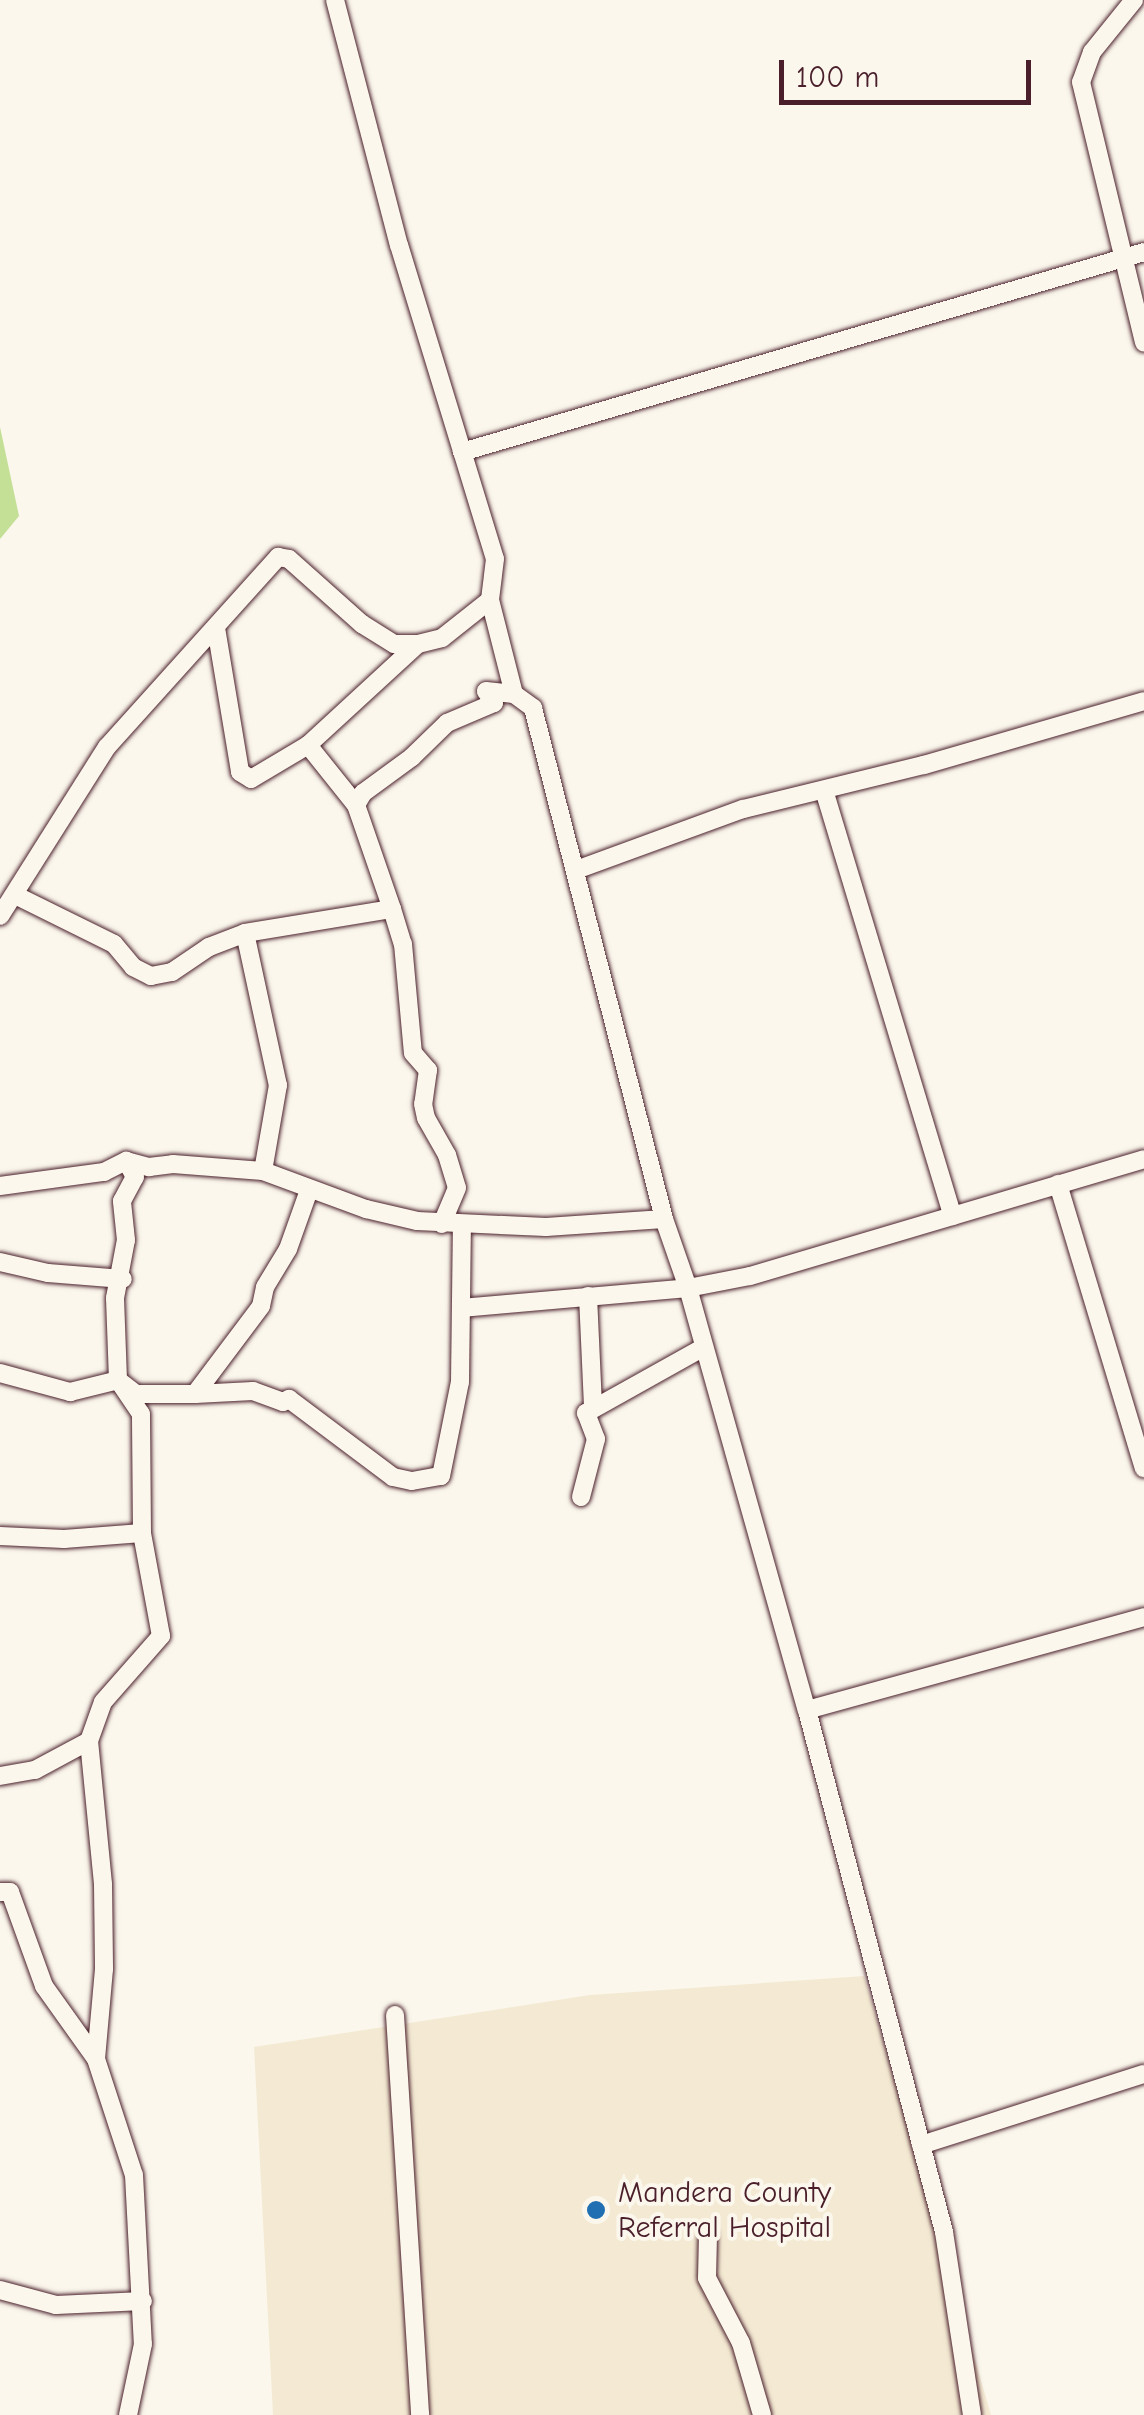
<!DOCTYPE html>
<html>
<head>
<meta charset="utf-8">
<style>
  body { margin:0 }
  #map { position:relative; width:1144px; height:2415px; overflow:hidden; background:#fbf7ec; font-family:"Comic Neue",sans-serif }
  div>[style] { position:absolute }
  .built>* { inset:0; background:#f4ead3 }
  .green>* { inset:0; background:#c4df96 }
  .roads { filter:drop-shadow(0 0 2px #4a1f2b) drop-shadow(0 0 2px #4a1f2b) }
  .minor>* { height:18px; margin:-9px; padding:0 9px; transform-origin:9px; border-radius:9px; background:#fbf7ec }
  .dots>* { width:28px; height:28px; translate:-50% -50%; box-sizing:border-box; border:5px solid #fbf7ec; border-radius:50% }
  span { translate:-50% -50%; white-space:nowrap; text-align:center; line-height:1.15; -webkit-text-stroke:8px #fbf7ec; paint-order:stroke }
  .poi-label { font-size:30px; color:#4a1f2b }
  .left { translate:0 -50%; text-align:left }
  .scale { position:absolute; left:779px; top:60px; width:252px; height:45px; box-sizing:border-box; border:5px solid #4a1f2b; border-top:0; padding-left:12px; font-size:30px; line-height:35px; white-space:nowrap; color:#4a1f2b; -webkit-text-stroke:8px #fbf7ec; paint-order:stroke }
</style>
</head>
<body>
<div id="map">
  <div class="built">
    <i style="clip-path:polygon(864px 1976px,991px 2415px,273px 2415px,254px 2047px,590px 1995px)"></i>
  </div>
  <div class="green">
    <i style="clip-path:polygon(0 427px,19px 516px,0 539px)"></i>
  </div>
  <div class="roads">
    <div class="minor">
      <i style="left:335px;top:0;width:253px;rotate:75.4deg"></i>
      <i style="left:399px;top:245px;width:328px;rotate:73deg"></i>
      <i style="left:495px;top:559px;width:41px;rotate:97deg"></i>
      <i style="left:490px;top:600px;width:97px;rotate:75.7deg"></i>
      <i style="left:514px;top:694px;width:24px;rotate:36deg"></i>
      <i style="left:533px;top:708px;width:528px;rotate:75.62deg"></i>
      <i style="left:664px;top:1219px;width:73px;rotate:70.8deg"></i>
      <i style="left:688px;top:1288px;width:438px;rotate:74.3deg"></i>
      <i style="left:807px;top:1710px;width:540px;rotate:75.29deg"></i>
      <i style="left:944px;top:2232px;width:185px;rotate:81.3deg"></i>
      <i style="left:1134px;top:0;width:67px;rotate:128.9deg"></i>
      <i style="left:1092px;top:52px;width:32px;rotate:110deg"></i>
      <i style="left:1081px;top:82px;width:268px;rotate:76.4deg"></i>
      <i style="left:462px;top:452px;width:711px;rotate:-16.34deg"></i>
      <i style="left:216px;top:628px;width:146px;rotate:80.5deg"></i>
      <i style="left:240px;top:772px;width:13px;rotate:32deg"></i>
      <i style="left:251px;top:779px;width:66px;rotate:-30.8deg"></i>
      <i style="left:824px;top:790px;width:445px;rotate:73.2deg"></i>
      <i style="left:356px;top:805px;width:14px;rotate:-60deg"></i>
      <i style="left:363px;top:793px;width:61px;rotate:-36.3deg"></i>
      <i style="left:412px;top:757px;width:49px;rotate:-44.2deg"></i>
      <i style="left:447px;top:723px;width:51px;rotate:-23.1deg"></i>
      <i style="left:494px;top:703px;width:14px;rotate:-124deg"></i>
      <i style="left:486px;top:691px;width:28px;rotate:6deg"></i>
      <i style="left:576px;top:870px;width:178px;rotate:-20.1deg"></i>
      <i style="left:743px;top:809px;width:186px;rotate:-13.7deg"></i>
      <i style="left:924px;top:765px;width:229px;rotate:-16.2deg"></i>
      <i style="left:17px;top:896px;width:108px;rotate:26.3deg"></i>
      <i style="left:114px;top:944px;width:30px;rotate:50deg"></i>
      <i style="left:133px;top:967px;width:20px;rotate:27deg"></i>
      <i style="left:151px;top:976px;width:21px;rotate:-11deg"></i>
      <i style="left:172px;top:972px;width:45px;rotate:-34deg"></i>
      <i style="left:209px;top:947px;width:39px;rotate:-21deg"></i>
      <i style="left:245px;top:933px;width:149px;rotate:-9.3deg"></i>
      <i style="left:392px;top:909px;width:37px;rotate:73deg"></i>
      <i style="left:403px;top:944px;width:109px;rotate:84.8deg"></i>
      <i style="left:413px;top:1053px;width:23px;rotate:49deg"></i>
      <i style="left:428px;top:1070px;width:34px;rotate:98deg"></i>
      <i style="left:423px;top:1104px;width:14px;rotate:78deg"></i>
      <i style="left:426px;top:1118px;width:43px;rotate:60.4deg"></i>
      <i style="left:447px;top:1155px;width:34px;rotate:73deg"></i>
      <i style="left:457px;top:1188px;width:39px;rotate:113deg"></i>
      <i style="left:392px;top:909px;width:110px;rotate:-109.1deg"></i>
      <i style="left:356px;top:805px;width:77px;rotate:-128.7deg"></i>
      <i style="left:308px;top:745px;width:149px;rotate:-42.6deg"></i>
      <i style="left:418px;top:644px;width:25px;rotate:-14deg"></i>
      <i style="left:442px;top:638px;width:61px;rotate:-38.4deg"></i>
      <i style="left:0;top:916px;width:200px;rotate:-57.7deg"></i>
      <i style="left:107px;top:747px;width:256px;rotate:-48deg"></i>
      <i style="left:278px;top:557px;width:11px;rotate:10deg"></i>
      <i style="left:289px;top:559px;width:98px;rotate:41.7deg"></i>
      <i style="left:362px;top:624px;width:38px;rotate:32deg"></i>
      <i style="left:394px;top:644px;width:24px"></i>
      <i style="left:245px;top:933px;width:156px;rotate:77.8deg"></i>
      <i style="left:278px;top:1085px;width:87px;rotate:99.9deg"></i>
      <i style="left:1058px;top:1184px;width:297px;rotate:73.2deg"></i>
      <i style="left:0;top:1186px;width:105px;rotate:-7.7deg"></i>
      <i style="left:104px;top:1172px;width:25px;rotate:-27deg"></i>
      <i style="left:126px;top:1161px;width:24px;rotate:15deg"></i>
      <i style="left:149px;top:1167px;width:24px;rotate:-7deg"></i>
      <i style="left:173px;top:1164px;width:90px;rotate:4.4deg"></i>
      <i style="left:263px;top:1171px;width:110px;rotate:20.3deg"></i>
      <i style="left:366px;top:1209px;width:52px;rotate:13.2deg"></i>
      <i style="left:417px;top:1221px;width:129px;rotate:2.7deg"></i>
      <i style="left:546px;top:1227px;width:118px;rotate:-3.9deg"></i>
      <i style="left:0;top:1262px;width:49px;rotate:12.9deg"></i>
      <i style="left:48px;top:1273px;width:75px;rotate:4.6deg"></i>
      <i style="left:588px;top:1296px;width:110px;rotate:87.4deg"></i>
      <i style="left:461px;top:1308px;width:228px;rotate:-5deg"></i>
      <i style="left:688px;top:1288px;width:63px;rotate:-11deg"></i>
      <i style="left:750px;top:1276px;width:411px;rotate:-16.5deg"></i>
      <i style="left:0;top:1373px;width:73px;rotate:15.2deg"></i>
      <i style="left:70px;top:1392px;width:49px;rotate:-14deg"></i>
      <i style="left:118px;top:1380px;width:23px;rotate:38deg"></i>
      <i style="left:136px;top:1394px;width:59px"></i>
      <i style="left:195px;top:1394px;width:110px;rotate:-53.1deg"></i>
      <i style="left:261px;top:1306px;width:19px;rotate:-78deg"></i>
      <i style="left:265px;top:1287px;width:44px;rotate:-58.8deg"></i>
      <i style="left:288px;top:1249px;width:63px;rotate:-70.4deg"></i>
      <i style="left:195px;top:1394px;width:58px;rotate:-3deg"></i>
      <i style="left:253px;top:1391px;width:32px;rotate:20deg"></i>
      <i style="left:283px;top:1402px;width:7px;rotate:-27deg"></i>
      <i style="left:289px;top:1399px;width:130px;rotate:36.9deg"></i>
      <i style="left:393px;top:1477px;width:19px;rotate:12deg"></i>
      <i style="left:412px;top:1481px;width:29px;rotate:-10deg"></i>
      <i style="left:441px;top:1476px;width:96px;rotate:-78.6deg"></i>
      <i style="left:460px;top:1382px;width:157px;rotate:-89.3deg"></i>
      <i style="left:581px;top:1497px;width:60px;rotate:-75.5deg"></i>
      <i style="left:596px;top:1439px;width:28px;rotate:-111deg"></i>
      <i style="left:586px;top:1413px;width:135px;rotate:-29.2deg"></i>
      <i style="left:0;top:1536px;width:64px;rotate:2.7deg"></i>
      <i style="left:64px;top:1539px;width:78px;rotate:-4.4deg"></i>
      <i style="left:807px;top:1710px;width:350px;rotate:-15.4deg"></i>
      <i style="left:89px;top:1741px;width:144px;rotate:84.4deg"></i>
      <i style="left:103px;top:1884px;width:85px;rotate:89.3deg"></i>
      <i style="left:104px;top:1969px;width:90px;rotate:95.1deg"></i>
      <i style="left:0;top:1776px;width:36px;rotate:-10deg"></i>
      <i style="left:35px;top:1770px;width:61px;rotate:-28.2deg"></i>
      <i style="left:89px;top:1741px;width:41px;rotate:-70.3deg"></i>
      <i style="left:103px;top:1702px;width:88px;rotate:-48.7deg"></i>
      <i style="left:161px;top:1636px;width:105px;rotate:-100.5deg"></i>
      <i style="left:142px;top:1533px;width:119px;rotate:-90.5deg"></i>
      <i style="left:141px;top:1414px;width:41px;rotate:-124.1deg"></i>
      <i style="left:118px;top:1380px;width:82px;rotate:-92.1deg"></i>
      <i style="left:115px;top:1298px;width:59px;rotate:-79.3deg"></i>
      <i style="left:126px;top:1240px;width:39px;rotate:-96deg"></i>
      <i style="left:122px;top:1201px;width:27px;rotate:-62deg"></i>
      <i style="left:135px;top:1177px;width:18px;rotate:-119deg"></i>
      <i style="left:0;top:1892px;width:10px"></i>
      <i style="left:10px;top:1892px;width:100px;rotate:70.1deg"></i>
      <i style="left:44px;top:1986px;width:90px;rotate:54.5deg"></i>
      <i style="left:96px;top:2059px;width:122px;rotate:71.9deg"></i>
      <i style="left:134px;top:2175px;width:169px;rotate:87deg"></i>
      <i style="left:143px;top:2344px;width:73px;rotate:101.9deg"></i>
      <i style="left:395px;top:2015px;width:401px;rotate:86.4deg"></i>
      <i style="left:921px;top:2145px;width:234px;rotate:-17.7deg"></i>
      <i style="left:708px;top:2235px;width:43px;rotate:91.3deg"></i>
      <i style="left:707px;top:2278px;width:73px;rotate:62.4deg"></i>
      <i style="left:741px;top:2343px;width:75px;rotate:73.7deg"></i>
      <i style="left:0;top:2290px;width:58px;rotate:15deg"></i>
      <i style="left:56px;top:2305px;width:87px;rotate:-2.6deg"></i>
    </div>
  </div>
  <div class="dots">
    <i style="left:596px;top:2210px;background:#1f6fb2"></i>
  </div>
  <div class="poi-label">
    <span class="left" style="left:618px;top:2210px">Mandera County<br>Referral Hospital</span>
  </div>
  <div class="scale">100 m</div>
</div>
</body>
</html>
